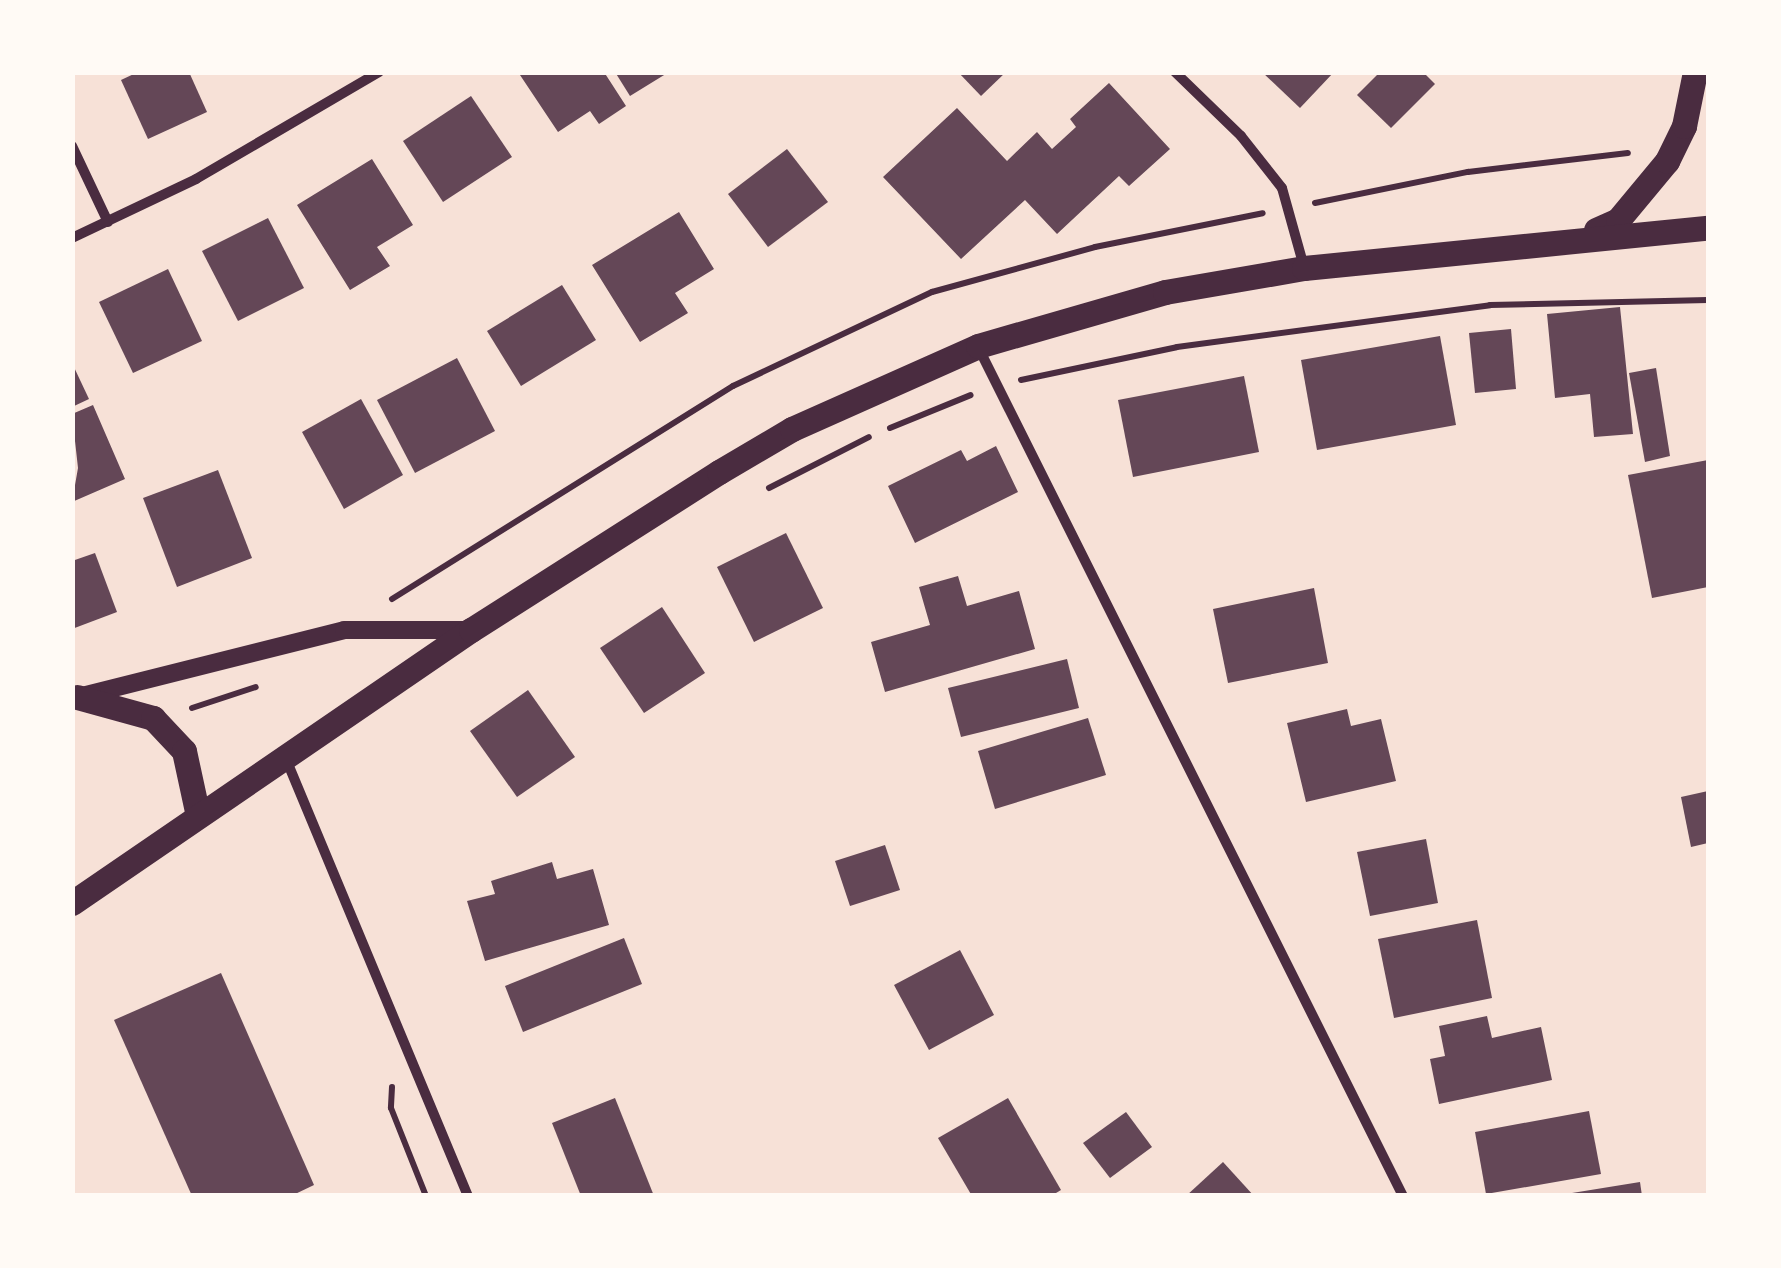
<!DOCTYPE html>
<html>
<head>
<meta charset="utf-8">
<style>
  body { margin:0 }
  #map { position:relative; width:1781px; height:1268px; overflow:hidden; background:#f7e1d7; font-family:"Roboto Condensed",sans-serif }
  div>[style] { position:absolute }
  .building>* { inset:0; background:#644757 }
  .path>* { height:6px; margin:-3px; padding:0 3px; transform-origin:3px; border-radius:3px; background:#4a2c40 }
  .minor>* { height:10px; margin:-5px; padding:0 5px; transform-origin:5px; border-radius:5px; background:#4a2c40 }
  .tertiary>* { height:18px; margin:-9px; padding:0 9px; transform-origin:9px; border-radius:9px; background:#4a2c40 }
  .primary>* { height:25px; margin:-12.5px; padding:0 12.5px; transform-origin:12.5px; border-radius:12.5px; background:#4a2c40 }
  span { translate:-50% -50%; white-space:nowrap; text-align:center; line-height:1.15; -webkit-text-stroke:10px #fffaf5; paint-order:stroke }
  .frame { position:absolute; inset:0; border:75px solid #fffaf5; pointer-events:none }
</style>
</head>
<body>
<div id="map">
  <div class="building">
    <i style="clip-path:polygon(138px 72px,189px 72px,207px 112px,148px 139px,121px 80px)"></i>
    <i style="clip-path:polygon(518px 72px,604px 72px,626px 106px,599px 124px,590px 111px,558px 132px)"></i>
    <i style="clip-path:polygon(615px 72px,669px 72px,630px 96px)"></i>
    <i style="clip-path:polygon(958px 72px,1006px 72px,981px 96px)"></i>
    <i style="clip-path:polygon(1262px 72px,1334px 72px,1300px 108px)"></i>
    <i style="clip-path:polygon(1380px 72px,1423px 72px,1435px 84px,1391px 128px,1357px 95px)"></i>
    <i style="clip-path:polygon(1109px 83px,1170px 149px,1129px 186px,1119px 176px,1057px 234px,1025px 200px,961px 259px,883px 177px,957px 108px,1007px 161px,1037px 132px,1052px 149px,1076px 127px,1070px 119px)"></i>
    <i style="clip-path:polygon(471px 96px,512px 157px,443px 202px,403px 141px)"></i>
    <i style="clip-path:polygon(787px 149px,828px 202px,768px 247px,728px 194px)"></i>
    <i style="clip-path:polygon(372px 159px,413px 225px,377px 247px,390px 266px,350px 290px,297px 205px)"></i>
    <i style="clip-path:polygon(679px 212px,714px 269px,675px 293px,688px 313px,640px 342px,592px 265px)"></i>
    <i style="clip-path:polygon(268px 218px,304px 288px,238px 321px,202px 251px)"></i>
    <i style="clip-path:polygon(168px 269px,202px 341px,133px 373px,99px 302px)"></i>
    <i style="clip-path:polygon(562px 285px,596px 340px,521px 386px,487px 331px)"></i>
    <i style="clip-path:polygon(1620px 307px,1633px 434px,1594px 437px,1590px 394px,1555px 398px,1547px 314px)"></i>
    <i style="clip-path:polygon(1511px 329px,1516px 389px,1475px 393px,1469px 333px)"></i>
    <i style="clip-path:polygon(1440px 336px,1456px 425px,1317px 450px,1301px 360px)"></i>
    <i style="clip-path:polygon(457px 358px,495px 431px,415px 473px,377px 400px)"></i>
    <i style="clip-path:polygon(72px 363px,89px 399px,72px 407px)"></i>
    <i style="clip-path:polygon(1656px 368px,1670px 456px,1645px 462px,1629px 373px)"></i>
    <i style="clip-path:polygon(1244px 376px,1259px 452px,1133px 477px,1118px 400px)"></i>
    <i style="clip-path:polygon(361px 399px,403px 475px,344px 509px,302px 432px)"></i>
    <i style="clip-path:polygon(93px 405px,125px 479px,72px 502px,78px 468px,72px 414px)"></i>
    <i style="clip-path:polygon(996px 446px,1018px 492px,915px 543px,888px 486px,961px 450px,967px 461px)"></i>
    <i style="clip-path:polygon(1708px 460px,1708px 587px,1652px 598px,1628px 475px)"></i>
    <i style="clip-path:polygon(218px 470px,252px 558px,177px 587px,143px 498px)"></i>
    <i style="clip-path:polygon(786px 533px,823px 608px,754px 642px,717px 567px)"></i>
    <i style="clip-path:polygon(95px 553px,117px 612px,72px 629px,72px 561px)"></i>
    <i style="clip-path:polygon(958px 576px,967px 606px,1019px 591px,1035px 649px,885px 692px,871px 642px,930px 625px,919px 587px)"></i>
    <i style="clip-path:polygon(1314px 588px,1328px 663px,1228px 683px,1213px 609px)"></i>
    <i style="clip-path:polygon(662px 607px,705px 673px,644px 713px,600px 648px)"></i>
    <i style="clip-path:polygon(1067px 659px,1079px 708px,961px 737px,948px 688px)"></i>
    <i style="clip-path:polygon(528px 690px,575px 757px,517px 797px,470px 731px)"></i>
    <i style="clip-path:polygon(1347px 709px,1351px 726px,1381px 719px,1396px 781px,1306px 802px,1287px 723px)"></i>
    <i style="clip-path:polygon(1088px 718px,1106px 775px,995px 809px,978px 751px)"></i>
    <i style="clip-path:polygon(1708px 791px,1708px 843px,1691px 847px,1681px 797px)"></i>
    <i style="clip-path:polygon(1426px 839px,1438px 903px,1370px 916px,1357px 852px)"></i>
    <i style="clip-path:polygon(885px 845px,900px 890px,850px 906px,835px 861px)"></i>
    <i style="clip-path:polygon(552px 862px,557px 879px,593px 869px,609px 925px,485px 961px,467px 901px,495px 894px,491px 881px)"></i>
    <i style="clip-path:polygon(1477px 920px,1492px 998px,1394px 1018px,1378px 939px)"></i>
    <i style="clip-path:polygon(624px 938px,642px 984px,523px 1032px,505px 986px)"></i>
    <i style="clip-path:polygon(960px 950px,994px 1015px,929px 1050px,894px 985px)"></i>
    <i style="clip-path:polygon(221px 973px,314px 1185px,291px 1196px,192px 1196px,114px 1020px)"></i>
    <i style="clip-path:polygon(1487px 1016px,1492px 1038px,1541px 1027px,1552px 1080px,1439px 1104px,1430px 1059px,1445px 1056px,1439px 1026px)"></i>
    <i style="clip-path:polygon(615px 1098px,654px 1196px,581px 1196px,552px 1123px)"></i>
    <i style="clip-path:polygon(1008px 1098px,1061px 1190px,1051px 1196px,972px 1196px,938px 1138px)"></i>
    <i style="clip-path:polygon(1589px 1111px,1601px 1174px,1486px 1194px,1475px 1132px)"></i>
    <i style="clip-path:polygon(1126px 1112px,1152px 1147px,1110px 1178px,1083px 1143px)"></i>
    <i style="clip-path:polygon(1223px 1162px,1254px 1196px,1186px 1196px)"></i>
    <i style="clip-path:polygon(1640px 1182px,1642px 1196px,1572px 1196px,1572px 1193px)"></i>
  </div>
  <div class="path">
    <i style="left:1315px;top:203px;width:156px;rotate:-11.5deg"></i>
    <i style="left:1468px;top:172px;width:161px;rotate:-6.8deg"></i>
    <i style="left:1021px;top:380px;width:159px;rotate:-11.9deg"></i>
    <i style="left:1177px;top:347px;width:316px;rotate:-7.6deg"></i>
    <i style="left:1490px;top:305px;width:218px;rotate:-1.3deg"></i>
    <i style="left:890px;top:428px;width:87px;rotate:-22.2deg"></i>
    <i style="left:769px;top:488px;width:112px;rotate:-27deg"></i>
    <i style="left:392px;top:599px;width:402px;rotate:-32deg"></i>
    <i style="left:733px;top:386px;width:220px;rotate:-25.3deg"></i>
    <i style="left:932px;top:292px;width:169px;rotate:-15.4deg"></i>
    <i style="left:1095px;top:247px;width:171px;rotate:-11.4deg"></i>
    <i style="left:192px;top:708px;width:67px;rotate:-18.2deg"></i>
    <i style="left:392px;top:1087px;width:21px;rotate:93deg"></i>
    <i style="left:391px;top:1108px;width:95px;rotate:68.3deg"></i>
  </div>
  <div class="minor">
    <i style="left:1175px;top:72px;width:92px;rotate:44.1deg"></i>
    <i style="left:1241px;top:136px;width:66px;rotate:51.7deg"></i>
    <i style="left:1282px;top:188px;width:82px;rotate:74.4deg"></i>
    <i style="left:72px;top:146px;width:84px;rotate:64.7deg"></i>
    <i style="left:72px;top:238px;width:137px;rotate:-25.4deg"></i>
    <i style="left:196px;top:179px;width:212px;rotate:-30.3deg"></i>
    <i style="left:978px;top:347px;width:949px;rotate:63.41deg"></i>
    <i style="left:286px;top:759px;width:473px;rotate:67.4deg"></i>
  </div>
  <div class="tertiary">
    <i style="left:78px;top:697px;width:274px;rotate:-14.1deg"></i>
    <i style="left:344px;top:630px;width:125px"></i>
  </div>
  <div class="primary">
    <i style="left:1596px;top:230px;width:24px;rotate:-24deg"></i>
    <i style="left:1618px;top:220px;width:77px;rotate:-50.3deg"></i>
    <i style="left:1667px;top:161px;width:39px;rotate:-64deg"></i>
    <i style="left:1684px;top:126px;width:55px;rotate:-78.5deg"></i>
    <i style="left:77px;top:697px;width:79px;rotate:15.4deg"></i>
    <i style="left:153px;top:718px;width:45px;rotate:46.8deg"></i>
    <i style="left:184px;top:751px;width:66px;rotate:77.8deg"></i>
    <i style="left:72px;top:903px;width:483px;rotate:-34.4deg"></i>
    <i style="left:471px;top:630px;width:294px;rotate:-32.5deg"></i>
    <i style="left:719px;top:472px;width:85px;rotate:-30.5deg"></i>
    <i style="left:792px;top:429px;width:204px;rotate:-24deg"></i>
    <i style="left:978px;top:346px;width:195px;rotate:-16.1deg"></i>
    <i style="left:1165px;top:292px;width:141px;rotate:-9.8deg"></i>
    <i style="left:1304px;top:268px;width:406px;rotate:-5.7deg"></i>
  </div>
  <div class="frame"></div>
</div>
</body>
</html>
